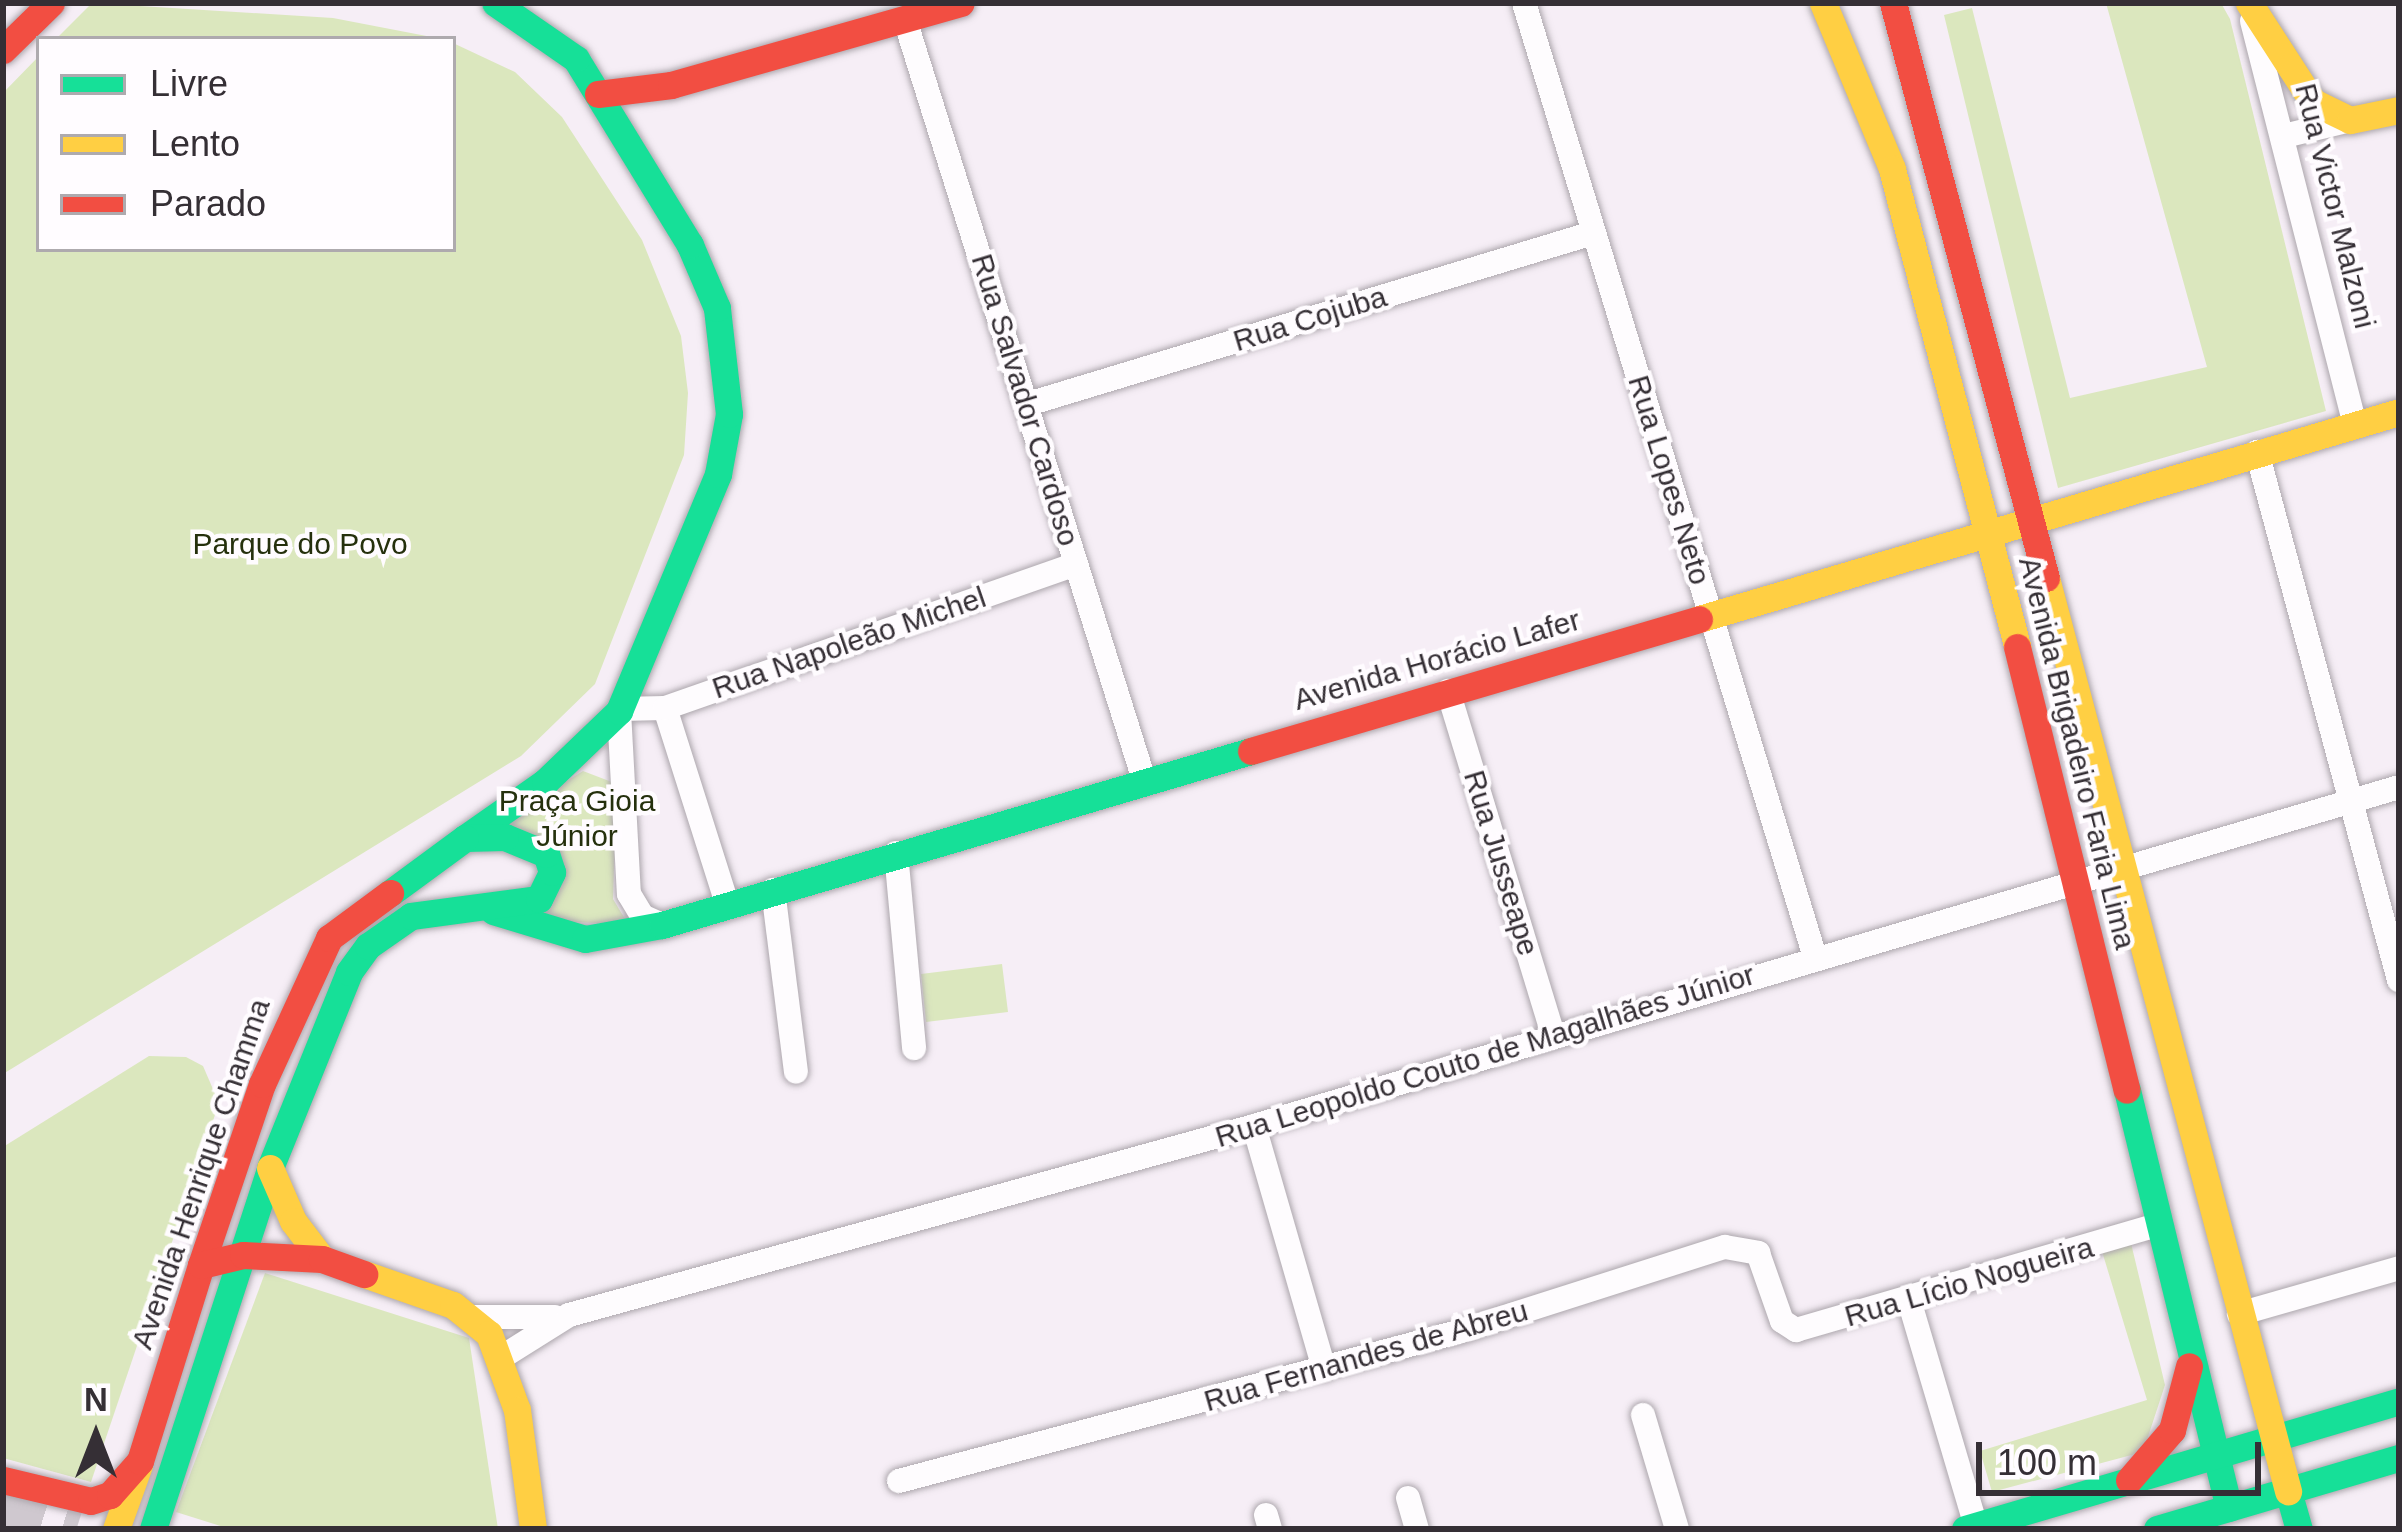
<!DOCTYPE html>
<html>
<head>
<meta charset="utf-8">
<style>
  body { margin:0 }
  #map { position:relative; width:2402px; height:1532px; overflow:hidden; background:#f6eef6; font-family:Arial,sans-serif }
  div>[style] { position:absolute }
  .green>* { inset:0; background:#dbe7be }
  .highway-tunnel>* { height:42px; margin-top:-21px; transform-origin:0; background:repeating-linear-gradient(90deg,#cfc8cf 0 42px,transparent 0 63px) }
  .roads { filter:drop-shadow(0 0 3px #ada7ad) drop-shadow(0 0 3px #ada7ad) }
  .street>* { height:24px; margin:-12px; padding:0 12px; transform-origin:12px; border-radius:12px; background:#fefcfe }
  .fast>* { height:27px; margin:-13.5px; padding:0 13.5px; transform-origin:13.5px; border-radius:13.5px; background:#16e098 }
  .slow>* { height:27px; margin:-13.5px; padding:0 13.5px; transform-origin:13.5px; border-radius:13.5px; background:#ffcf43 }
  .jam>* { height:27px; margin:-13.5px; padding:0 13.5px; transform-origin:13.5px; border-radius:13.5px; background:#f24e42 }
  span { translate:-50% -50%; white-space:nowrap; text-align:center; line-height:1.15; -webkit-text-stroke:9px #fffcff; paint-order:stroke }
  .street-label { font-size:30px; color:#352f35 }
  .park-label { font-size:30px; color:#25300d }
  .frame { position:absolute; inset:0; border:6px solid #352f35; pointer-events:none }
  .legend { position:absolute; left:36px; top:36px; width:420px; height:216px; box-sizing:border-box; background:#fffcff; border:3px solid #aeaaae; margin:0; padding:15px 21px; list-style:none; font-size:36px; color:#352f35 }
  .legend li { display:flex; align-items:center; gap:24px; height:60px }
  .legend b { width:60px; border:3px solid #aeaaae }
  .north { position:absolute; left:36px; top:1376px; width:120px; height:120px; -webkit-text-stroke:9px #fffcff; paint-order:stroke; rotate:0deg; font-size:33px; font-weight:700; line-height:48px; text-align:center; color:#352f35 }
  .north::after { content:''; display:block; margin:auto; width:42px; height:54px; background:#352f35; clip-path:polygon(50% 0,100% 100%,50% 72%,0 100%) }
  .scale { position:absolute; left:1976px; top:1442px; width:285px; height:54px; box-sizing:border-box; border:6px solid #352f35; border-top:0; padding-left:15px; font-size:36px; line-height:42px; white-space:nowrap; color:#352f35; -webkit-text-stroke:9px #fffcff; paint-order:stroke }
</style>
</head>
<body>
<div id="map">
  <div class="green">
    <i style="clip-path:polygon(92px 3px,333px 18px,442px 39px,56px 39px)"></i>
    <i style="clip-path:polygon(2106px 3px,2221px 3px,2230px 19px,2326px 411px,2058px 488px,1944px 15px,1972px 8px,2070px 398px,2207px 367px)"></i>
    <i style="clip-path:polygon(453px 43px,515px 72px,562px 117px,642px 240px,681px 336px,688px 393px,684px 455px,595px 684px,521px 756px,3px 1074px,3px 93px,39px 56px,39px 249px,453px 249px)"></i>
    <i style="clip-path:polygon(583px 771px,617px 784px,613px 899px,628px 924px,541px 921px,562px 874px,492px 827px)"></i>
    <i style="clip-path:polygon(1002px 964px,1008px 1012px,926px 1022px,921px 974px)"></i>
    <i style="clip-path:polygon(149px 1056px,186px 1057px,203px 1066px,219px 1103px,91px 1482px,3px 1458px,3px 1147px)"></i>
    <i style="clip-path:polygon(2130px 1239px,2165px 1385px,2143px 1452px,1992px 1492px,1980px 1451px,2147px 1400px,2101px 1248px)"></i>
    <i style="clip-path:polygon(265px 1273px,469px 1338px,498px 1529px,230px 1529px,176px 1512px)"></i>
  </div>
  <div class="highway-tunnel">
    <i style="left:3px;top:1506px;width:77px;rotate:17.5deg"></i>
  </div>
  <div class="roads">
    <div class="street">
      <i style="left:1524px;top:3px;width:997px;rotate:73.04deg"></i>
      <i style="left:905px;top:20px;width:797px;rotate:72.54deg"></i>
      <i style="left:2252px;top:21px;width:418px;rotate:75.7deg"></i>
      <i style="left:2284px;top:136px;width:68px;rotate:-13.6deg"></i>
      <i style="left:1028px;top:404px;width:590px;rotate:-16.84deg"></i>
      <i style="left:2257px;top:452px;width:547px;rotate:74.95deg"></i>
      <i style="left:1448px;top:691px;width:360px;rotate:73deg"></i>
      <i style="left:665px;top:708px;width:206px;rotate:72.4deg"></i>
      <i style="left:620px;top:709px;width:45px;rotate:-1.3deg"></i>
      <i style="left:665px;top:708px;width:435px;rotate:-19.3deg"></i>
      <i style="left:619px;top:711px;width:183px;rotate:86.9deg"></i>
      <i style="left:629px;top:894px;width:26px;rotate:59deg"></i>
      <i style="left:642px;top:916px;width:22px;rotate:24deg"></i>
      <i style="left:896px;top:853px;width:196px;rotate:84.7deg"></i>
      <i style="left:773px;top:890px;width:183px;rotate:82.8deg"></i>
      <i style="left:1254px;top:1126px;width:253px;rotate:73.9deg"></i>
      <i style="left:1909px;top:1300px;width:236px;rotate:73.5deg"></i>
      <i style="left:2239px;top:1314px;width:166px;rotate:-16deg"></i>
      <i style="left:472px;top:1317px;width:83px"></i>
      <i style="left:502px;top:1357px;width:79px;rotate:-32.1deg"></i>
      <i style="left:569px;top:1315px;width:711px;rotate:-15.42deg"></i>
      <i style="left:1254px;top:1126px;width:1194px;rotate:-16.49deg"></i>
      <i style="left:1643px;top:1415px;width:119px;rotate:73.4deg"></i>
      <i style="left:899px;top:1481px;width:579px;rotate:-14.93deg"></i>
      <i style="left:1458px;top:1332px;width:280px;rotate:-17.7deg"></i>
      <i style="left:1725px;top:1247px;width:34px;rotate:10deg"></i>
      <i style="left:1758px;top:1253px;width:72px;rotate:70.6deg"></i>
      <i style="left:1782px;top:1321px;width:17px;rotate:33deg"></i>
      <i style="left:1796px;top:1330px;width:377px;rotate:-16.2deg"></i>
      <i style="left:1408px;top:1498px;width:32px;rotate:74deg"></i>
      <i style="left:1266px;top:1515px;width:15px;rotate:74deg"></i>
    </div>
    <div class="fast">
      <i style="left:465px;top:838px;width:98px;rotate:-35deg"></i>
      <i style="left:545px;top:782px;width:103px;rotate:-43.8deg"></i>
      <i style="left:619px;top:711px;width:257px;rotate:-67.3deg"></i>
      <i style="left:718px;top:474px;width:61px;rotate:-79.6deg"></i>
      <i style="left:729px;top:414px;width:107px;rotate:-96.5deg"></i>
      <i style="left:717px;top:308px;width:69px;rotate:-113.2deg"></i>
      <i style="left:690px;top:245px;width:218px;rotate:-121.5deg"></i>
      <i style="left:576px;top:59px;width:98px;rotate:-145.3deg"></i>
      <i style="left:493px;top:911px;width:96px;rotate:16.9deg"></i>
      <i style="left:585px;top:939px;width:78px;rotate:-10.3deg"></i>
      <i style="left:662px;top:925px;width:614px;rotate:-16.46deg"></i>
      <i style="left:2127px;top:1090px;width:430px;rotate:76.3deg"></i>
      <i style="left:2288px;top:1491px;width:40px;rotate:74deg"></i>
      <i style="left:153px;top:1529px;width:379px;rotate:-72deg"></i>
      <i style="left:270px;top:1168px;width:211px;rotate:-68deg"></i>
      <i style="left:349px;top:972px;width:32px;rotate:-54deg"></i>
      <i style="left:368px;top:946px;width:52px;rotate:-34.9deg"></i>
      <i style="left:411px;top:916px;width:129px;rotate:-7.6deg"></i>
      <i style="left:539px;top:899px;width:30px;rotate:-64deg"></i>
      <i style="left:552px;top:872px;width:19px;rotate:-108deg"></i>
      <i style="left:546px;top:854px;width:44px;rotate:-157.5deg"></i>
      <i style="left:505px;top:837px;width:40px;rotate:178.6deg"></i>
      <i style="left:465px;top:838px;width:93px;rotate:143.7deg"></i>
      <i style="left:1965px;top:1529px;width:452px;rotate:-16.4deg"></i>
      <i style="left:2157px;top:1529px;width:252px;rotate:-16.4deg"></i>
    </div>
    <div class="slow">
      <i style="left:1823px;top:3px;width:180px;rotate:67.4deg"></i>
      <i style="left:1892px;top:169px;width:494px;rotate:75.3deg"></i>
      <i style="left:2249px;top:3px;width:118px;rotate:57.1deg"></i>
      <i style="left:2313px;top:102px;width:41px;rotate:25.9deg"></i>
      <i style="left:2350px;top:120px;width:50px;rotate:-11.5deg"></i>
      <i style="left:2046px;top:578px;width:945px;rotate:75.15deg"></i>
      <i style="left:1699px;top:619px;width:730px;rotate:-16.47deg"></i>
      <i style="left:270px;top:1168px;width:58px;rotate:66.5deg"></i>
      <i style="left:293px;top:1221px;width:48px;rotate:52.7deg"></i>
      <i style="left:364px;top:1274px;width:94px;rotate:19.2deg"></i>
      <i style="left:453px;top:1305px;width:46px;rotate:38.9deg"></i>
      <i style="left:489px;top:1334px;width:81px;rotate:69.8deg"></i>
      <i style="left:517px;top:1410px;width:120px;rotate:82.3deg"></i>
      <i style="left:116px;top:1529px;width:68px;rotate:-70.2deg"></i>
    </div>
    <div class="jam">
      <i style="left:1893px;top:3px;width:595px;rotate:75.1deg"></i>
      <i style="left:3px;top:50px;width:67px;rotate:-44.4deg"></i>
      <i style="left:598px;top:94px;width:74px;rotate:-7deg"></i>
      <i style="left:671px;top:85px;width:301px;rotate:-15.8deg"></i>
      <i style="left:2017px;top:647px;width:456px;rotate:76.1deg"></i>
      <i style="left:1251px;top:751px;width:467px;rotate:-16.4deg"></i>
      <i style="left:201px;top:1265px;width:191px;rotate:-71.4deg"></i>
      <i style="left:262px;top:1084px;width:161px;rotate:-65.3deg"></i>
      <i style="left:329px;top:938px;width:76px;rotate:-36.4deg"></i>
      <i style="left:3px;top:1480px;width:90px;rotate:13.4deg"></i>
      <i style="left:91px;top:1501px;width:20px;rotate:-18deg"></i>
      <i style="left:110px;top:1495px;width:45px;rotate:-48.6deg"></i>
      <i style="left:140px;top:1461px;width:205px;rotate:-72.7deg"></i>
      <i style="left:201px;top:1265px;width:43px;rotate:-13.4deg"></i>
      <i style="left:243px;top:1255px;width:79px;rotate:2.9deg"></i>
      <i style="left:322px;top:1259px;width:45px;rotate:19.7deg"></i>
      <i style="left:2129px;top:1480px;width:66px;rotate:-49.3deg"></i>
      <i style="left:2172px;top:1430px;width:66px;rotate:-75.1deg"></i>
    </div>
  </div>
  <div class="street-label">
    <span style="left:2335px;top:206px;rotate:76deg">Rua Victor Malzoni</span>
    <span style="left:1310px;top:319px;rotate:-17deg">Rua Cojuba</span>
    <span style="left:1025px;top:400px;rotate:73deg">Rua Salvador Cardoso</span>
    <span style="left:1669px;top:480px;rotate:73deg">Rua Lopes Neto</span>
    <span style="left:849px;top:643px;rotate:-19deg">Rua Napoleão Michel</span>
    <span style="left:1437px;top:660px;rotate:-16deg">Avenida Horácio Lafer</span>
    <span style="left:2077px;top:753px;rotate:76deg">Avenida Brigadeiro Faria Lima</span>
    <span style="left:1501px;top:863px;rotate:73deg">Rua Jusseape</span>
    <span style="left:1485px;top:1056px;rotate:-17deg">Rua Leopoldo Couto de Magalhães Júnior</span>
    <span style="left:201px;top:1174px;rotate:-71deg">Avenida Henrique Chamma</span>
    <span style="left:1969px;top:1282px;rotate:-16deg">Rua Lício Nogueira</span>
    <span style="left:1366px;top:1356px;rotate:-16deg">Rua Fernandes de Abreu</span>
  </div>
  <div class="park-label">
    <span style="left:300px;top:544px">Parque do Povo</span>
    <span style="left:577px;top:818px">Praça Gioia<br>Júnior</span>
  </div>
  <div class="frame"></div>
  <ul class="legend">
  <li><b style="height:15px;background:#16e098"></b>Livre</li>
  <li><b style="height:15px;background:#ffcf43"></b>Lento</li>
  <li><b style="height:15px;background:#f24e42"></b>Parado</li>
  </ul>
  <div class="north">N</div>
  <div class="scale">100 m</div>
</div>
</body>
</html>
